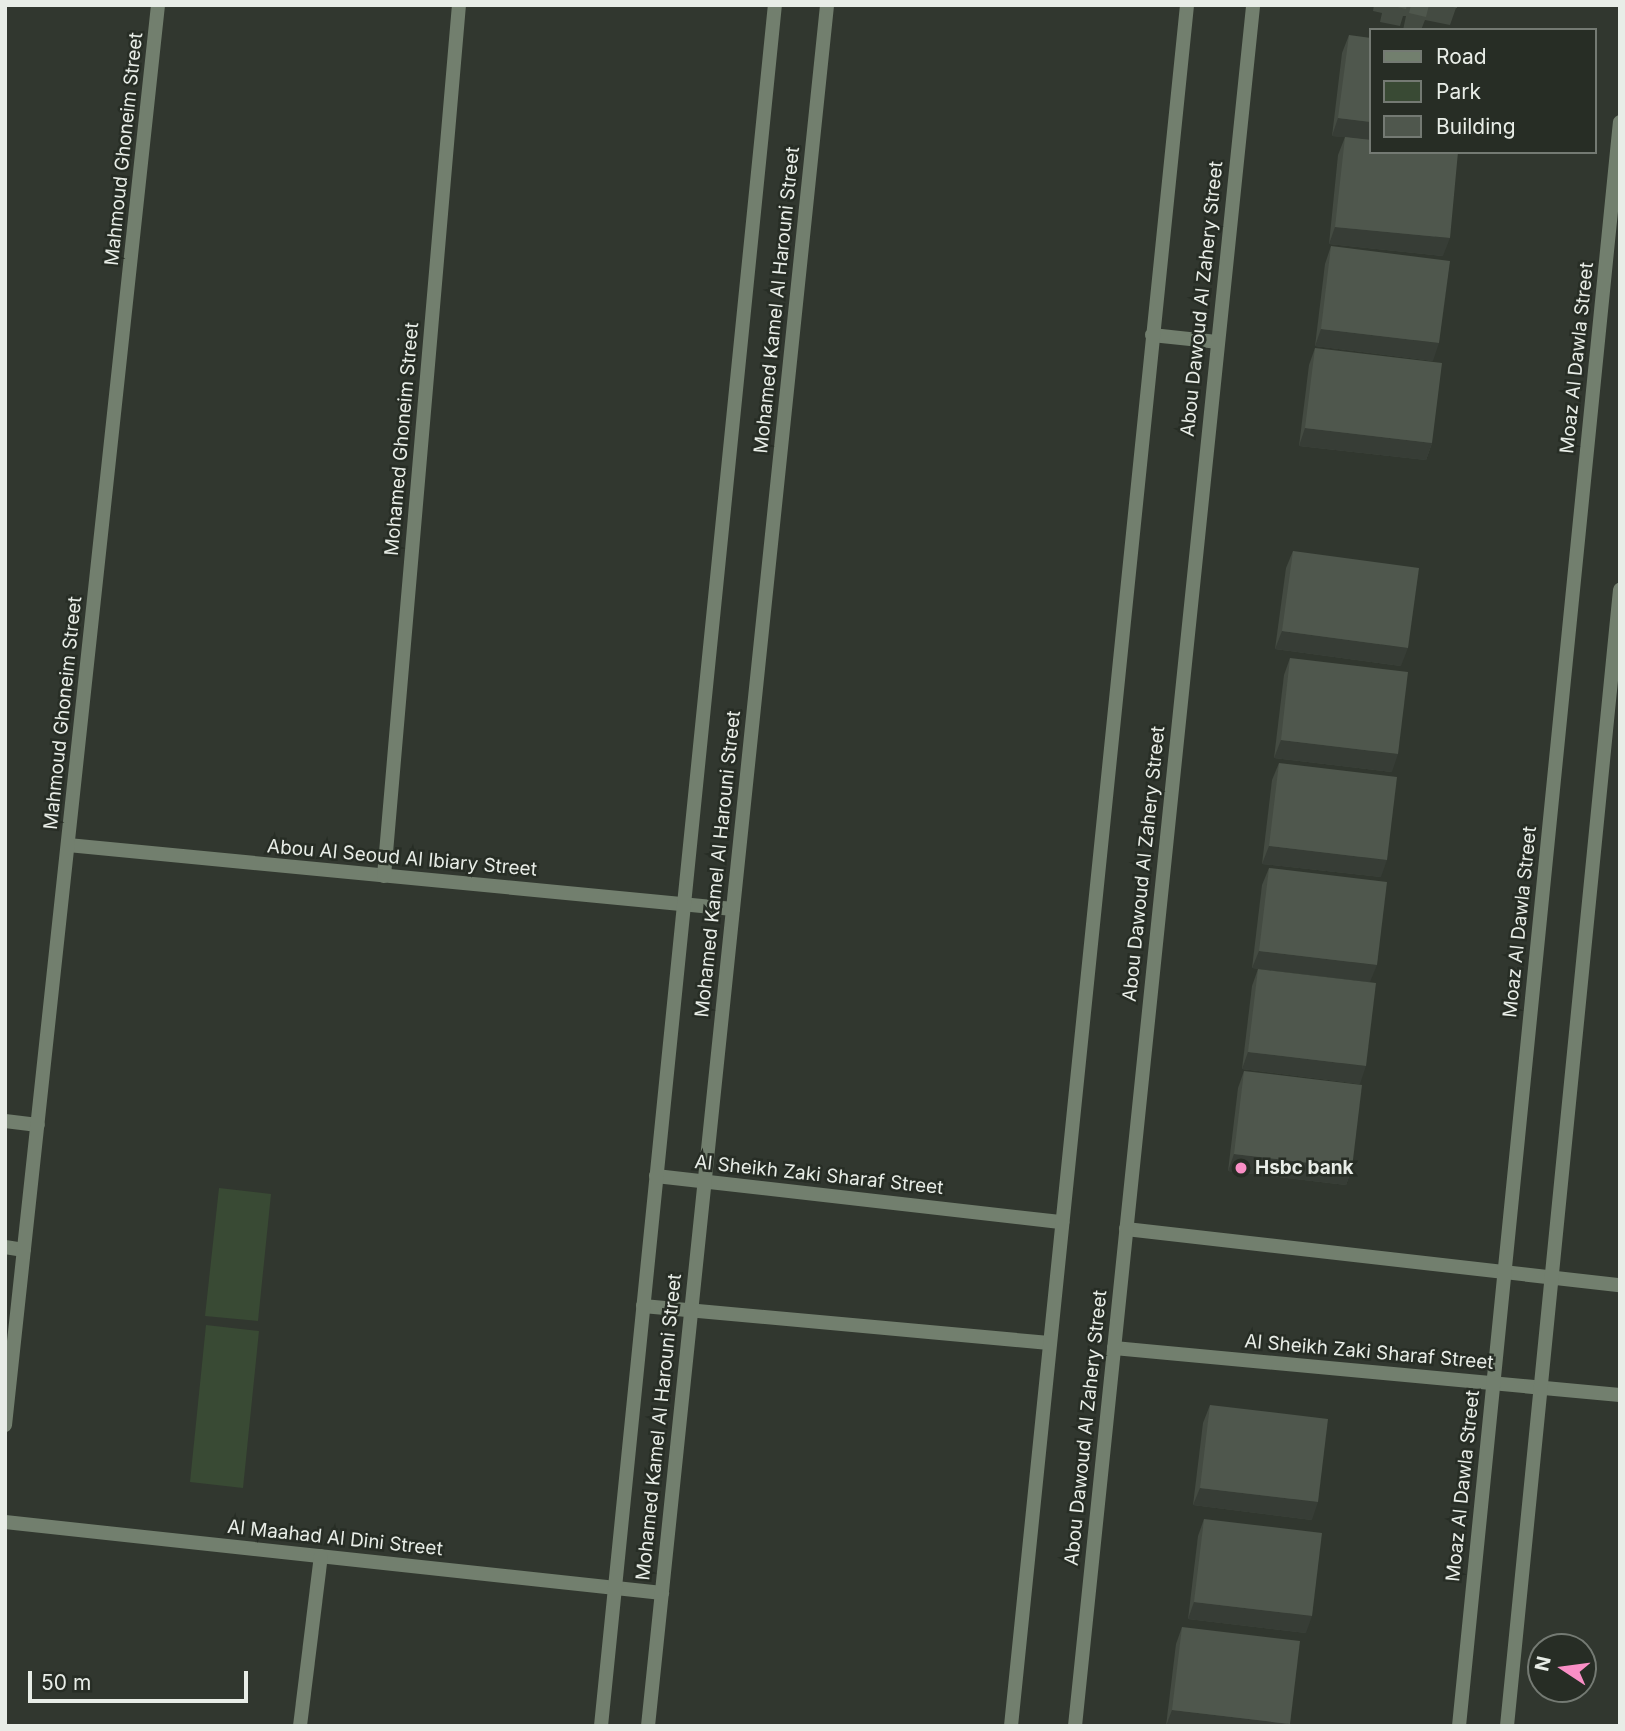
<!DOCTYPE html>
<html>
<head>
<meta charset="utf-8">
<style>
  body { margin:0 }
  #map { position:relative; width:1625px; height:1731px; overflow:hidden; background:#31372f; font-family:Inter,sans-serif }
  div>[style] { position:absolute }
  .green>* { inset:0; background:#394a34 }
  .minor>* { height:14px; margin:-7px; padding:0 7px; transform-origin:7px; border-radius:7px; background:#727f6e }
  .tertiary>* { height:14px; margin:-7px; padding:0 7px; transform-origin:7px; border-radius:7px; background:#727f6e }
  .wall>* { inset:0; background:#444b42 }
  .shaded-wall>* { inset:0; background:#373d36 }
  .building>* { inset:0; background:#4f574d }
  .dots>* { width:19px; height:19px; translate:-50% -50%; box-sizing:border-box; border:4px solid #272d25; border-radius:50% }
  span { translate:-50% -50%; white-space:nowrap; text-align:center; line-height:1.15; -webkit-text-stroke:5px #272d25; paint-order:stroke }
  .street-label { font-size:19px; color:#e8ede7 }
  .poi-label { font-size:19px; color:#e8ede7; font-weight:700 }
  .left { translate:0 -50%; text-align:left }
  .frame { position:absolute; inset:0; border:7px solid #e8ede7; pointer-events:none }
  .legend { position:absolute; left:1369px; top:28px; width:228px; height:126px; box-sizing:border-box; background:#272d25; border:2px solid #747a73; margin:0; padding:9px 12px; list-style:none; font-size:21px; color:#e8ede7 }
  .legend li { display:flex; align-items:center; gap:14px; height:35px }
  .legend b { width:35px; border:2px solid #747a73 }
  .north { position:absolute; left:1527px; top:1633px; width:70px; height:70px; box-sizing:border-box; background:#272d25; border:2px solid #747a73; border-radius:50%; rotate:283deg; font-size:19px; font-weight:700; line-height:28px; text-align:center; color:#e8ede7 }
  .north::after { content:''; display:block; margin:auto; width:24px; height:32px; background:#fa8fc6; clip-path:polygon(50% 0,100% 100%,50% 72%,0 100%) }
  .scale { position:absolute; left:28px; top:1671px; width:220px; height:32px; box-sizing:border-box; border:4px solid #e8ede7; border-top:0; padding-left:9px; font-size:21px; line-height:24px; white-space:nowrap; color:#e8ede7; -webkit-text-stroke:5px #272d25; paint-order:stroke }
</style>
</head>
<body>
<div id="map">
  <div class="green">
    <i style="clip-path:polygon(219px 1188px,271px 1194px,258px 1321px,205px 1316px)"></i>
    <i style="clip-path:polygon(206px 1325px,259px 1331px,243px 1488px,190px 1482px)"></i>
  </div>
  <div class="minor">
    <i style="left:68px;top:845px;width:668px;rotate:5.5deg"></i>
    <i style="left:384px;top:876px;width:874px;rotate:-85.08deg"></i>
    <i style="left:5px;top:1121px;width:33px;rotate:7deg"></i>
    <i style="left:656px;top:1176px;width:409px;rotate:6.5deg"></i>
    <i style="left:1126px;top:1229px;width:497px;rotate:6.5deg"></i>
    <i style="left:5px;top:1247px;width:19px;rotate:9deg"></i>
    <i style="left:643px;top:1306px;width:408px;rotate:5.2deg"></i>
    <i style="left:1114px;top:1348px;width:508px;rotate:5.31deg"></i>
    <i style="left:5px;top:1425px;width:1428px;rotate:-83.85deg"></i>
    <i style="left:5px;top:1522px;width:661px;rotate:6.17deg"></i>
    <i style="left:300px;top:1726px;width:171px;rotate:-83deg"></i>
    <i style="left:601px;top:1726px;width:1730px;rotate:-84.23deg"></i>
    <i style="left:648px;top:1726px;width:1730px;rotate:-84.06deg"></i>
    <i style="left:1459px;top:1726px;width:1612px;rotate:-84.27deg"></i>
    <i style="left:1507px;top:1726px;width:1142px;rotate:-84.32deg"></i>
  </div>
  <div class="tertiary">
    <i style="left:1152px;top:335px;width:65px;rotate:6.1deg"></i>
    <i style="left:1011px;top:1726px;width:1730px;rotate:-84.16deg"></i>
    <i style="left:1075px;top:1726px;width:1730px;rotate:-84.09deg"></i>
  </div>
  <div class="wall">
    <i style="clip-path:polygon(1374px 5px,1457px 5px,1450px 25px,1425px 20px,1421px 30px,1403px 30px,1406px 16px,1403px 16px,1400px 26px,1380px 22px,1382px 13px,1373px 11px)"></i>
    <i style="clip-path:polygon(1349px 35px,1443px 256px,1329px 244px,1338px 155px,1345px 137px,1346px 137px,1332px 136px,1342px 53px)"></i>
    <i style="clip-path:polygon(1331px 246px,1433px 361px,1315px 346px,1325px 264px)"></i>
    <i style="clip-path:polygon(1315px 348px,1432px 443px,1426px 460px,1299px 446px,1309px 365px)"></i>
    <i style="clip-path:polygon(1293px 551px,1401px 666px,1275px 649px,1286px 568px)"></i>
    <i style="clip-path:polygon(1290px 658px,1392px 772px,1274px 758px,1284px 675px)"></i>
    <i style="clip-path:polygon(1279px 763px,1381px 877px,1262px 864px,1272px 780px)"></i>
    <i style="clip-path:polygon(1269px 868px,1370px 982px,1252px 968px,1262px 885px)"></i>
    <i style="clip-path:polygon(1258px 969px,1360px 1084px,1242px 1069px,1252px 986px)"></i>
    <i style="clip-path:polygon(1244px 1071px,1352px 1168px,1346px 1185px,1228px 1171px,1238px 1088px)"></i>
    <i style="clip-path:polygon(1210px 1405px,1312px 1520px,1193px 1505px,1203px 1423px)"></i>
    <i style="clip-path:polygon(1204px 1519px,1306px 1633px,1188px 1619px,1198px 1536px)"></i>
    <i style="clip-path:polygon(1182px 1627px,1290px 1726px,1166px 1726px,1176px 1644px)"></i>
  </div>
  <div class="shaded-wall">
    <i style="clip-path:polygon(1338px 118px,1371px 122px,1371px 140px,1332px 136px)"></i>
    <i style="clip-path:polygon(1335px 227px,1450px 238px,1443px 256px,1329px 244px)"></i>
    <i style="clip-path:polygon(1321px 329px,1439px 343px,1433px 361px,1315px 346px)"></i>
    <i style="clip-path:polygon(1305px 428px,1432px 443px,1426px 460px,1299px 446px)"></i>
    <i style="clip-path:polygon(1282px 631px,1408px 648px,1401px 666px,1275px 649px)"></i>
    <i style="clip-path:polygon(1281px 740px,1398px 754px,1392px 772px,1274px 758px)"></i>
    <i style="clip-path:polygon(1269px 846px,1387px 860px,1381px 877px,1262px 864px)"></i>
    <i style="clip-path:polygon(1259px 951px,1377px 965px,1370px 982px,1252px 968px)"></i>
    <i style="clip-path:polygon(1248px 1052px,1366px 1066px,1360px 1084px,1242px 1069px)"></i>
    <i style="clip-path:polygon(1234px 1154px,1352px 1168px,1346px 1185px,1228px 1171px)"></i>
    <i style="clip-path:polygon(1200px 1488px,1318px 1502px,1312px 1520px,1193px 1505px)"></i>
    <i style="clip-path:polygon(1194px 1602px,1312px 1616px,1306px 1633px,1188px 1619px)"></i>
    <i style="clip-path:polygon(1172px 1710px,1290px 1724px,1290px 1726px,1166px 1726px)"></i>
  </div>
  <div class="building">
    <i style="clip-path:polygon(1389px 5px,1407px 5px,1406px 9px)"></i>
    <i style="clip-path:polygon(1411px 5px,1429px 5px,1426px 17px,1409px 13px)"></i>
    <i style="clip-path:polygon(1444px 5px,1457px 5px,1457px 8px)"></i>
    <i style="clip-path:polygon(1349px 35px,1371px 38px,1371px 122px,1338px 118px)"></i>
    <i style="clip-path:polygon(1345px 137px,1371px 140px,1371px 152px,1458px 152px,1450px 238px,1335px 227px)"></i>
    <i style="clip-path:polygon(1331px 246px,1450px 261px,1439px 343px,1321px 329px)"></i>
    <i style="clip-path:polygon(1315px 348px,1442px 363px,1432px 443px,1305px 428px)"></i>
    <i style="clip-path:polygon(1293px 551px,1419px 568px,1408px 648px,1282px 631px)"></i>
    <i style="clip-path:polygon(1290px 658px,1408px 672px,1398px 754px,1281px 740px)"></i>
    <i style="clip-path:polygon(1279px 763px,1397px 777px,1387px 860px,1269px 846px)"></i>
    <i style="clip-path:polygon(1269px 868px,1387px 882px,1377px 965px,1259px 951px)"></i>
    <i style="clip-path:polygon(1258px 969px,1376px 983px,1366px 1066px,1248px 1052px)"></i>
    <i style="clip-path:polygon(1244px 1071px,1362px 1085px,1352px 1168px,1234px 1154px)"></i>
    <i style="clip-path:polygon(1210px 1405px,1328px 1419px,1318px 1502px,1200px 1488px)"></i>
    <i style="clip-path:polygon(1204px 1519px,1322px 1533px,1312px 1616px,1194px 1602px)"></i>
    <i style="clip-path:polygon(1182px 1627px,1300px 1641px,1290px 1724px,1172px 1710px)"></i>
  </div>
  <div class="dots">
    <i style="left:1241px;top:1168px;background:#fa8fc6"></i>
  </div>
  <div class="street-label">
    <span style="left:124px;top:149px;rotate:-84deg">Mahmoud Ghoneim Street</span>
    <span style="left:1202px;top:299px;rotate:-84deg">Abou Dawoud Al Zahery Street</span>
    <span style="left:777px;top:300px;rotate:-84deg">Mohamed Kamel Al Harouni Street</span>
    <span style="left:1577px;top:358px;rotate:-84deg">Moaz Al Dawla Street</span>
    <span style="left:402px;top:439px;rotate:-85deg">Mohamed Ghoneim Street</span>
    <span style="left:63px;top:713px;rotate:-84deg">Mahmoud Ghoneim Street</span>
    <span style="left:402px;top:858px;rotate:5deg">Abou Al Seoud Al Ibiary Street</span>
    <span style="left:718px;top:864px;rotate:-84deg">Mohamed Kamel Al Harouni Street</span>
    <span style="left:1144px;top:864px;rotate:-84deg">Abou Dawoud Al Zahery Street</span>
    <span style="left:1520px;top:922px;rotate:-84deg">Moaz Al Dawla Street</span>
    <span style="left:819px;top:1175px;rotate:6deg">Al Sheikh Zaki Sharaf Street</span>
    <span style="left:1369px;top:1352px;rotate:5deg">Al Sheikh Zaki Sharaf Street</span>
    <span style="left:659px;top:1427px;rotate:-84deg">Mohamed Kamel Al Harouni Street</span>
    <span style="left:1086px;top:1428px;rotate:-84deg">Abou Dawoud Al Zahery Street</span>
    <span style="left:1463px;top:1486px;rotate:-84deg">Moaz Al Dawla Street</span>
    <span style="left:335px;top:1538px;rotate:6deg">Al Maahad Al Dini Street</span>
  </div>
  <div class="poi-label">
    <span class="left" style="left:1255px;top:1168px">Hsbc bank</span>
  </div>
  <div class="frame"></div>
  <ul class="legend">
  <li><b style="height:9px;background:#727f6e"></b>Road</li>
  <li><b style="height:19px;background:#394a34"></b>Park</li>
  <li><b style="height:19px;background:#4f574d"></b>Building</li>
  </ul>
  <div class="north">N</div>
  <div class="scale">50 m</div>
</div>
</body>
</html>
